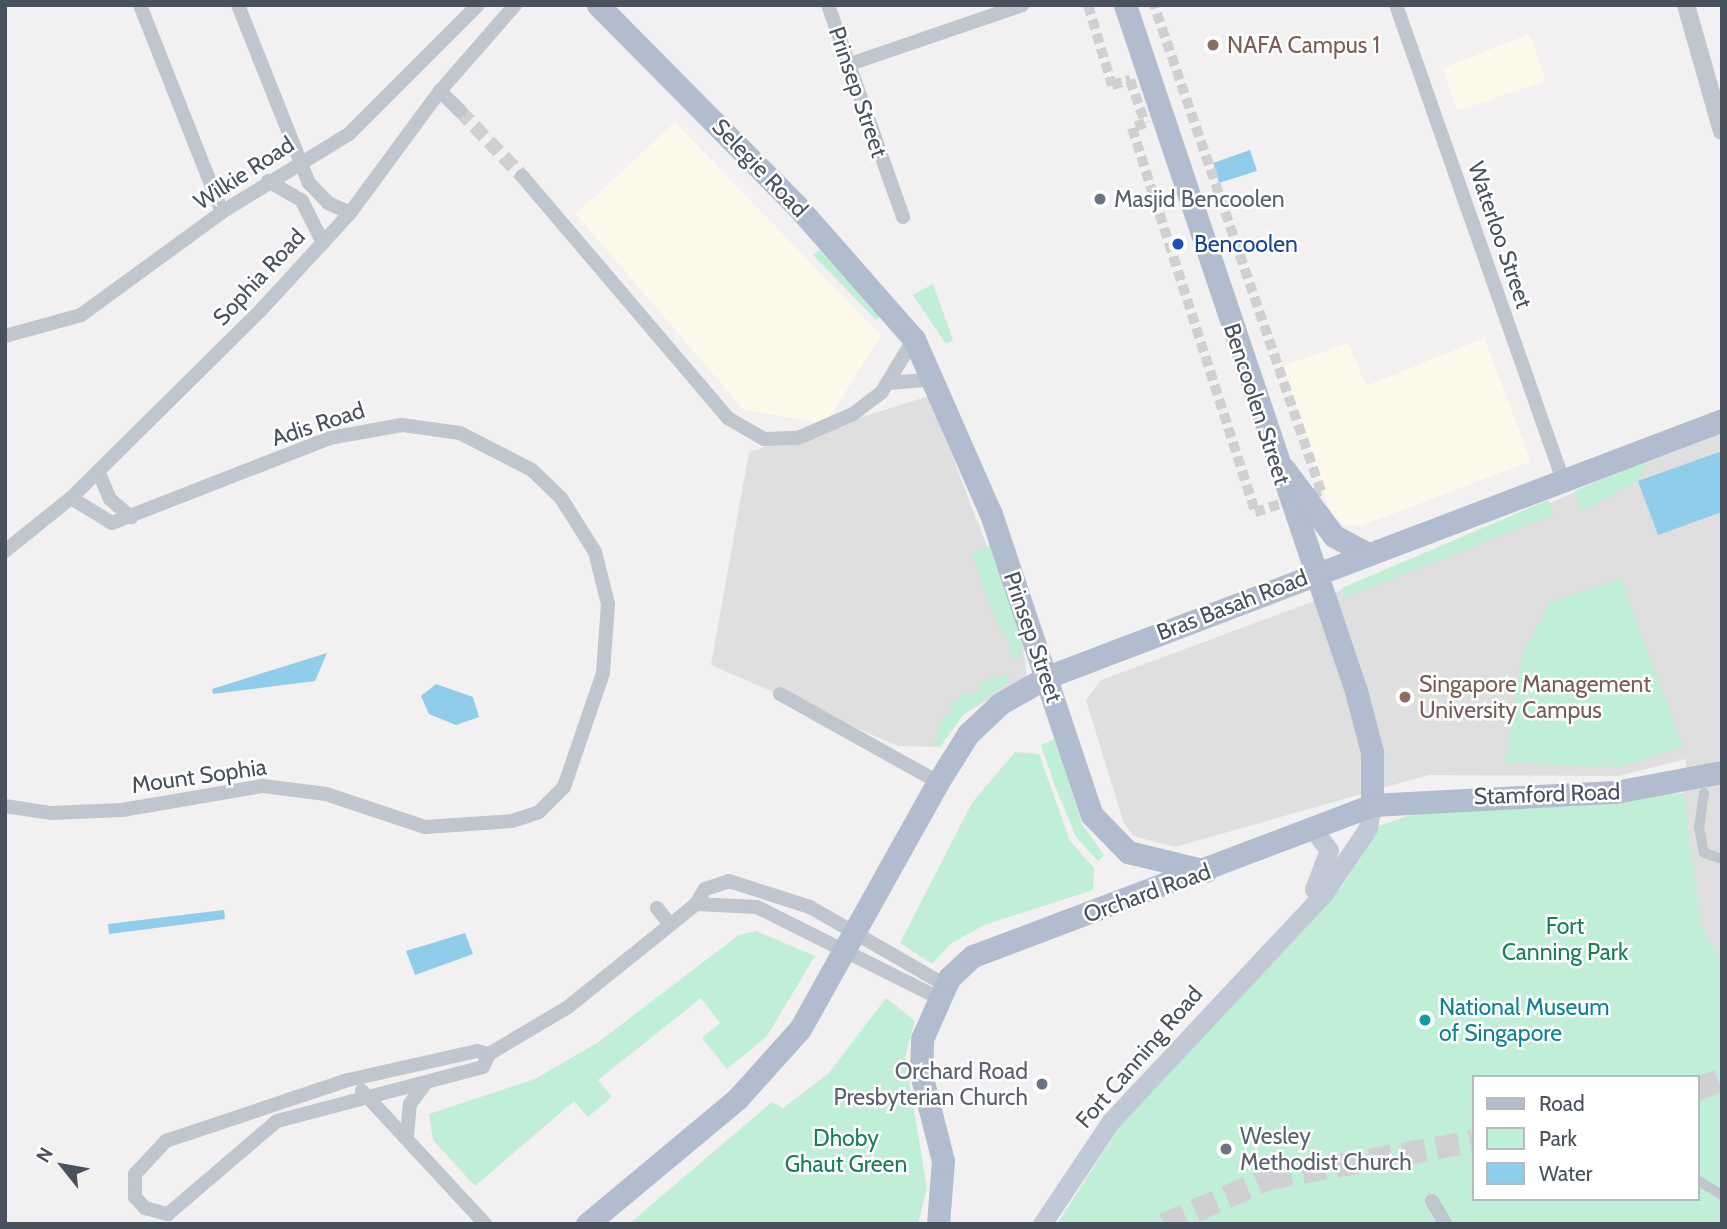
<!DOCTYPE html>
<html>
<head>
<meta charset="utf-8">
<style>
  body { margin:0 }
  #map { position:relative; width:1727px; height:1229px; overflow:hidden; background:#f2f0f0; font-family:Cabin,sans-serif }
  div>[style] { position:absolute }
  .commercial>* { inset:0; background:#fcf9eb }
  .education>* { inset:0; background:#e0dfdf }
  .green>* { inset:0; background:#c0eed7 }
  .water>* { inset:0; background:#8fcdea }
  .pedestrian-tunnel>* { height:10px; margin-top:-5px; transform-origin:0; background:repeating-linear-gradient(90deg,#d0d0d3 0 10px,transparent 0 15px) }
  .minor-tunnel>* { height:14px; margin-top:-7px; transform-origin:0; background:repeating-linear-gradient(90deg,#d0d0d3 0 14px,transparent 0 21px) }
  .primary-tunnel>* { height:23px; margin-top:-11.5px; transform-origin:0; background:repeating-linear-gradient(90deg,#d0d0d3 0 23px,transparent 0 34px) }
  .pedestrian>* { height:10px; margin:-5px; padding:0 5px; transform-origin:5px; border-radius:5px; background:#bfc6ce }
  .minor>* { height:14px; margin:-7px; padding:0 7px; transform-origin:7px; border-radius:7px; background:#bfc6ce }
  .tertiary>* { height:18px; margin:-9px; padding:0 9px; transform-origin:9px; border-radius:9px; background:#bfc6ce }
  .secondary>* { height:19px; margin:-9.5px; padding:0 9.5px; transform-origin:9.5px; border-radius:9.5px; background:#c2c9d6 }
  .primary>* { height:23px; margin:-11.5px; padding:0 11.5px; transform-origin:11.5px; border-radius:11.5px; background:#b1bcce }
  .dots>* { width:19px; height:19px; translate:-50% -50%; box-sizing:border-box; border:4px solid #fff; border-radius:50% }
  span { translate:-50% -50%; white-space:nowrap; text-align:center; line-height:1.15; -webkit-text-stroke:5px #fff; paint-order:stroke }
  .education-label { font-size:23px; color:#785e54 }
  .left { translate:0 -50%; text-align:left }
  .street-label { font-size:23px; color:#49515d }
  .worship-label { font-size:23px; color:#5b616d }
  .right { translate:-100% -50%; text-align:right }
  .transit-label { font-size:23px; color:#164399 }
  .park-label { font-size:23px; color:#1a7e57 }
  .culture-label { font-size:23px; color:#0d838f }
  .frame { position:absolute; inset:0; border:7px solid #49515d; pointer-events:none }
  .legend { position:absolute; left:1472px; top:1075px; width:228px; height:126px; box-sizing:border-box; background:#fff; border:2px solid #b6b9be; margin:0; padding:9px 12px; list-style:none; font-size:21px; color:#49515d }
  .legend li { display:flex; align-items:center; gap:14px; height:35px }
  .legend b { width:35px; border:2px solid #b6b9be }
  .north { position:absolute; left:28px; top:1131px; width:70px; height:70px; -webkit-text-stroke:5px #fff; paint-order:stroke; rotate:301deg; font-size:19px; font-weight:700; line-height:28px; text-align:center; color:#49515d }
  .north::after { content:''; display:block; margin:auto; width:24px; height:32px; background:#49515d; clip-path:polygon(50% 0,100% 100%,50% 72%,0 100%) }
</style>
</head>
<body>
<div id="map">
  <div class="commercial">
    <i style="clip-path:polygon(1530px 34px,1546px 81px,1457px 111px,1443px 68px)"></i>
    <i style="clip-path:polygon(675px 122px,881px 336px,825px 424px,744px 410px,576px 214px)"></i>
    <i style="clip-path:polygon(1484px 338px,1531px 461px,1361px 526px,1344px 526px,1330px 510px,1283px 366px,1348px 343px,1366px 386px)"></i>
  </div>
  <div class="education">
    <i style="clip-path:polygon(929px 396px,1022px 637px,1027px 676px,963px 715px,940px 747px,898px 746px,711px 665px,749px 452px)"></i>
    <i style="clip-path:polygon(1722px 431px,1722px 963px,1701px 925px,1684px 793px,1686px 759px,1618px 776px,1428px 775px,1175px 847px,1133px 836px,1123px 821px,1086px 700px,1101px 680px,1317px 600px)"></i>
  </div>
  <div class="green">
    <i style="clip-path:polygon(819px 250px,881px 315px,876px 320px,813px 255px)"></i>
    <i style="clip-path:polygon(933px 284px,953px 340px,946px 344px,913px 295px)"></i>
    <i style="clip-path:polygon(1650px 459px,1638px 481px,1581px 512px,1574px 491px)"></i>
    <i style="clip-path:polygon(1548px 500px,1553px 515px,1346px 597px,1342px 588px)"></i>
    <i style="clip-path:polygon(990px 545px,1022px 637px,1022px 654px,1012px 660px,1008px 636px,999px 629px,971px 554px)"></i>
    <i style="clip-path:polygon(1621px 579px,1683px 747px,1619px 767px,1505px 763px,1522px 654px,1550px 602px)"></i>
    <i style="clip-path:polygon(1008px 674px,1009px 681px,963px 715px,940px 747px,933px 743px,943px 717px,954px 710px,949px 705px,965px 692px,971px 697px,981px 687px,978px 683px)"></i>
    <i style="clip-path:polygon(1055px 739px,1082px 824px,1104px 855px,1098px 861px,1076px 837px,1055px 786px,1041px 745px)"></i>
    <i style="clip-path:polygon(1015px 752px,1039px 754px,1070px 841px,1094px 868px,1093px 890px,984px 925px,950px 944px,932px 964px,900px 943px,972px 803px)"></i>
    <i style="clip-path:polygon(evenodd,1684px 793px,1701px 925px,1722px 963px,1722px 1224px,1057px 1224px,1120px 1126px,1343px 885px,1379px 826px,1416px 813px,1684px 793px,1473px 1077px,1697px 1077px,1697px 1199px,1473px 1199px,1473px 1077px)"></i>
    <i style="clip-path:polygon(756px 931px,815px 956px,767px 1036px,727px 1069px,702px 1038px,720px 1023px,701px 998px,598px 1080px,612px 1097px,588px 1117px,574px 1101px,475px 1186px,433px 1140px,429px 1114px,535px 1079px,597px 1043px,739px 935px)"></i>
    <i style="clip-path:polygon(886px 998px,915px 1021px,905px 1057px,927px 1188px,918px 1224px,629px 1224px,772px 1102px,783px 1108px,829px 1073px)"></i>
  </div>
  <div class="water">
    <i style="clip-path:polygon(1250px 150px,1257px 171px,1219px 183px,1213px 163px)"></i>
    <i style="clip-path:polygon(1722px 451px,1722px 512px,1658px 535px,1638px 481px)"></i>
    <i style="clip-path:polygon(327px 653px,315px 681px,213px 694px,212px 689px)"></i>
    <i style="clip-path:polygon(436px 684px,473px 697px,479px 717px,456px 725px,429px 714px,421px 696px)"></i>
    <i style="clip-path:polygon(224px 910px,225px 919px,109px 934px,108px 924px)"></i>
    <i style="clip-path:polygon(465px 933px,473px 954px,415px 975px,406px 951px)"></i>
  </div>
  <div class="pedestrian-tunnel">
    <i style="left:1088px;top:5px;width:84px;rotate:73.3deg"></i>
    <i style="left:1112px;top:85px;width:19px;rotate:-16deg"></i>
    <i style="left:1130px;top:80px;width:46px;rotate:70.8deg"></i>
    <i style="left:1145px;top:123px;width:14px;rotate:159deg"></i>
    <i style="left:1132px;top:128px;width:403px;rotate:72.2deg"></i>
    <i style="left:1255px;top:512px;width:69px;rotate:-17.7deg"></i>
    <i style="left:1321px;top:491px;width:514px;rotate:-108.96deg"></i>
  </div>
  <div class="minor-tunnel">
    <i style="left:460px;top:111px;width:90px;rotate:46.4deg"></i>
  </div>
  <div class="primary-tunnel">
    <i style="left:1697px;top:1089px;width:27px;rotate:-22deg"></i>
    <i style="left:1164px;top:1224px;width:115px;rotate:-23.7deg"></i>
    <i style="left:1269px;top:1178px;width:207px;rotate:-10.3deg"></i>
  </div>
  <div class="pedestrian">
    <i style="left:1704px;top:793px;width:34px;rotate:98deg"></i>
    <i style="left:1699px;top:827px;width:26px;rotate:79deg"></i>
    <i style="left:1704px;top:853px;width:19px;rotate:18deg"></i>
    <i style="left:1697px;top:1180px;width:29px;rotate:31deg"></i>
  </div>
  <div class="minor">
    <i style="left:140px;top:5px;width:223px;rotate:68.4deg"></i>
    <i style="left:238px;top:5px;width:192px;rotate:68.3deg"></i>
    <i style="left:309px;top:183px;width:28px;rotate:46deg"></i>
    <i style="left:328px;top:203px;width:24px;rotate:24deg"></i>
    <i style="left:828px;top:5px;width:225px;rotate:70.5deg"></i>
    <i style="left:1396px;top:5px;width:504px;rotate:70.63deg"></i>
    <i style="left:850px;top:64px;width:182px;rotate:-18.9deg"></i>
    <i style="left:440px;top:91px;width:28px;rotate:45deg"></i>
    <i style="left:522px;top:176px;width:318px;rotate:49.6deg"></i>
    <i style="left:728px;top:418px;width:42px;rotate:30.3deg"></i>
    <i style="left:764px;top:439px;width:34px;rotate:-2deg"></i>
    <i style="left:798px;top:438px;width:60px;rotate:-23.6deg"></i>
    <i style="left:853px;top:414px;width:35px;rotate:-37deg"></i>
    <i style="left:881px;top:393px;width:63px;rotate:-58.6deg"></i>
    <i style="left:268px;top:181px;width:39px;rotate:30deg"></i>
    <i style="left:302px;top:201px;width:47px;rotate:63.4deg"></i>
    <i style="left:5px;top:336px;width:79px;rotate:-15.4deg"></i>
    <i style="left:81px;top:315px;width:175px;rotate:-36.1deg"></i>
    <i style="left:222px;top:212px;width:149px;rotate:-31.6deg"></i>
    <i style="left:349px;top:134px;width:182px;rotate:-45deg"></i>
    <i style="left:889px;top:383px;width:47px;rotate:-4.9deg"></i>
    <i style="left:98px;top:471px;width:30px;rotate:67deg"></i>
    <i style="left:110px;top:499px;width:28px;rotate:41deg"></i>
    <i style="left:5px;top:551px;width:85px;rotate:-38.8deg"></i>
    <i style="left:71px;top:498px;width:266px;rotate:-44.7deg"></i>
    <i style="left:260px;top:311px;width:133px;rotate:-47.4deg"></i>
    <i style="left:350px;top:213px;width:152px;rotate:-53.6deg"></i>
    <i style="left:440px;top:91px;width:114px;rotate:-48.9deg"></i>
    <i style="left:780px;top:694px;width:181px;rotate:29.1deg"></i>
    <i style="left:5px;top:806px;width:47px;rotate:8.7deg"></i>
    <i style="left:51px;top:813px;width:71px;rotate:-2.4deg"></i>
    <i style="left:122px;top:810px;width:143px;rotate:-9.7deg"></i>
    <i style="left:263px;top:786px;width:64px;rotate:7.2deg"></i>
    <i style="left:326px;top:794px;width:104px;rotate:18.4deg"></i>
    <i style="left:425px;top:827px;width:87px;rotate:-3.9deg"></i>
    <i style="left:512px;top:821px;width:28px;rotate:-18deg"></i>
    <i style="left:539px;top:812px;width:35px;rotate:-45deg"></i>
    <i style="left:564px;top:787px;width:120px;rotate:-71.1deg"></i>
    <i style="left:603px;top:673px;width:69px;rotate:-85.9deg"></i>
    <i style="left:608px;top:604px;width:54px;rotate:-104deg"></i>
    <i style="left:595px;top:552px;width:64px;rotate:-122.2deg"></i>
    <i style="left:561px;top:498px;width:40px;rotate:-136deg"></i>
    <i style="left:532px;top:470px;width:81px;rotate:-152.8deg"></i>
    <i style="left:460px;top:433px;width:59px;rotate:-172.1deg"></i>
    <i style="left:402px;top:425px;width:73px;rotate:169.8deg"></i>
    <i style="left:330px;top:438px;width:234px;rotate:158.7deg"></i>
    <i style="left:112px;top:523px;width:48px;rotate:-148.6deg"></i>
    <i style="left:696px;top:904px;width:61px;rotate:2.8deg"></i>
    <i style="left:757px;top:907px;width:201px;rotate:26.6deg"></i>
    <i style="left:657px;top:908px;width:21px;rotate:51deg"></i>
    <i style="left:489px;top:1054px;width:12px;rotate:-166deg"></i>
    <i style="left:477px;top:1051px;width:132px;rotate:167.3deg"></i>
    <i style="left:348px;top:1080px;width:192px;rotate:161.5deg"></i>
    <i style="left:166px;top:1141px;width:45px;rotate:133.2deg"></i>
    <i style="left:135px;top:1174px;width:23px;rotate:90deg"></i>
    <i style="left:135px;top:1197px;width:15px;rotate:48deg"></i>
    <i style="left:145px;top:1208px;width:24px;rotate:15deg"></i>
    <i style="left:168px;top:1214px;width:143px;rotate:-40.5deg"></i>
    <i style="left:277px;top:1121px;width:213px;rotate:-14.7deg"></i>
    <i style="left:483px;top:1067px;width:14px;rotate:-65deg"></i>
    <i style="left:489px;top:1054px;width:92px;rotate:-30.7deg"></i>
    <i style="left:568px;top:1007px;width:164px;rotate:-38.8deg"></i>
    <i style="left:696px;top:904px;width:17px;rotate:-59deg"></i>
    <i style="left:705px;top:889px;width:25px;rotate:-18deg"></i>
    <i style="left:729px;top:881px;width:85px;rotate:17.8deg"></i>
    <i style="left:810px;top:907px;width:156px;rotate:30deg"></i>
    <i style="left:362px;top:1091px;width:181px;rotate:47.2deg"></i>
    <i style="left:407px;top:1136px;width:32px;rotate:-85deg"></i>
    <i style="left:410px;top:1104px;width:25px;rotate:-53deg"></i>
    <i style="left:1432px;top:1201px;width:27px;rotate:59deg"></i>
  </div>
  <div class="tertiary">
    <i style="left:1686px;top:5px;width:131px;rotate:74.1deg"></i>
  </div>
  <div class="secondary">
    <i style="left:1311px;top:827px;width:29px;rotate:52deg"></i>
    <i style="left:1329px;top:850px;width:42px;rotate:111deg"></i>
    <i style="left:1042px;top:1224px;width:124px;rotate:-56.2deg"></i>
    <i style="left:1111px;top:1121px;width:312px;rotate:-46.9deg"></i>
    <i style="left:1324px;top:893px;width:78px;rotate:-55.9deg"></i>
    <i style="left:1368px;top:828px;width:23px;rotate:-80deg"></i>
  </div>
  <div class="primary">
    <i style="left:598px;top:5px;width:283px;rotate:45.3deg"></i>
    <i style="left:797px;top:206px;width:177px;rotate:48.7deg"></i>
    <i style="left:914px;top:339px;width:191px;rotate:66.3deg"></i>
    <i style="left:991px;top:514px;width:317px;rotate:71.5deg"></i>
    <i style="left:1092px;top:815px;width:52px;rotate:45.8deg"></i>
    <i style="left:1128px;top:852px;width:80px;rotate:13.7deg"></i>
    <i style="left:1125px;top:5px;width:724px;rotate:71.39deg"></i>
    <i style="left:1356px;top:691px;width:63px;rotate:75.3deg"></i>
    <i style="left:1372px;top:752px;width:53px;rotate:90deg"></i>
    <i style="left:1285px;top:470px;width:82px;rotate:53.4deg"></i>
    <i style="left:1334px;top:536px;width:36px;rotate:28deg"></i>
    <i style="left:587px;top:1224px;width:197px;rotate:-39.8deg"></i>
    <i style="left:738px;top:1098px;width:93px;rotate:-48.1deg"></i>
    <i style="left:800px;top:1029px;width:283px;rotate:-60.8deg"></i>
    <i style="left:938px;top:782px;width:57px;rotate:-58deg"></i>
    <i style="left:968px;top:734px;width:45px;rotate:-43.2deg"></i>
    <i style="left:1001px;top:703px;width:53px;rotate:-29.5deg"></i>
    <i style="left:1047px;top:677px;width:722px;rotate:-20.84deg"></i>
    <i style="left:938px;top:1224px;width:63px;rotate:-85.5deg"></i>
    <i style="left:943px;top:1161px;width:90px;rotate:-104.2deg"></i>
    <i style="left:921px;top:1074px;width:35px;rotate:-88deg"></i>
    <i style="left:922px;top:1039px;width:67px;rotate:-66.1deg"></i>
    <i style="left:949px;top:978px;width:33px;rotate:-43deg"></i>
    <i style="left:973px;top:956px;width:427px;rotate:-20.7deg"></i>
    <i style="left:1372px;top:805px;width:243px;rotate:-3.1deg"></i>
    <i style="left:1615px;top:792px;width:109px;rotate:-10.6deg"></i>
  </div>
  <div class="dots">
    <i style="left:1213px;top:45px;background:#8d6e63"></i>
    <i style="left:1100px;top:199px;background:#6b7280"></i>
    <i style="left:1178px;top:244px;background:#1a4fb4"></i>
    <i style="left:1405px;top:697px;background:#8d6e63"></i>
    <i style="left:1425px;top:1020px;background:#0f9aa8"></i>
    <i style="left:1042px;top:1084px;background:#6b7280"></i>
    <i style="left:1226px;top:1149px;background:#6b7280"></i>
  </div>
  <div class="education-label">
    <span class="left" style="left:1227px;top:45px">NAFA Campus 1</span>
    <span class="left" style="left:1419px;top:697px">Singapore Management<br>University Campus</span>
  </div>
  <div class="street-label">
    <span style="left:858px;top:92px;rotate:71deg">Prinsep Street</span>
    <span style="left:760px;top:168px;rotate:46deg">Selegie Road</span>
    <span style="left:244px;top:173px;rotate:-33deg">Wilkie Road</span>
    <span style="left:1500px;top:235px;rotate:71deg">Waterloo Street</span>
    <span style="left:259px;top:277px;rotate:-47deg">Sophia Road</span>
    <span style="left:1257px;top:404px;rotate:72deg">Bencoolen Street</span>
    <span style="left:318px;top:424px;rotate:-18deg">Adis Road</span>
    <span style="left:1232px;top:605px;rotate:-21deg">Bras Basah Road</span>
    <span style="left:1033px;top:637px;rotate:71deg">Prinsep Street</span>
    <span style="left:199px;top:776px;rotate:-8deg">Mount Sophia</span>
    <span style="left:1547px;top:794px;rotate:-2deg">Stamford Road</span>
    <span style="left:1147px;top:893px;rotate:-20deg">Orchard Road</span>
    <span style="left:1139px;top:1057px;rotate:-49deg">Fort Canning Road</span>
  </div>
  <div class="worship-label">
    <span class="left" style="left:1114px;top:199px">Masjid Bencoolen</span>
    <span class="right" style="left:1028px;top:1084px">Orchard Road<br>Presbyterian Church</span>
    <span class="left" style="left:1240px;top:1149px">Wesley<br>Methodist Church</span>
  </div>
  <div class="transit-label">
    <span class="left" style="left:1194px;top:244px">Bencoolen</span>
  </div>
  <div class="park-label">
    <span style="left:1565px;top:939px">Fort<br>Canning Park</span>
    <span style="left:846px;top:1151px">Dhoby<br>Ghaut Green</span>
  </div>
  <div class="culture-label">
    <span class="left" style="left:1439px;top:1020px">National Museum<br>of Singapore</span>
  </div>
  <div class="frame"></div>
  <ul class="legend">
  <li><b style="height:9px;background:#b1bcce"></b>Road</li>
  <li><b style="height:19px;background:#c0eed7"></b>Park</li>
  <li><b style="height:19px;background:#8fcdea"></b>Water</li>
  </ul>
  <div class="north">N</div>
</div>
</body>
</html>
